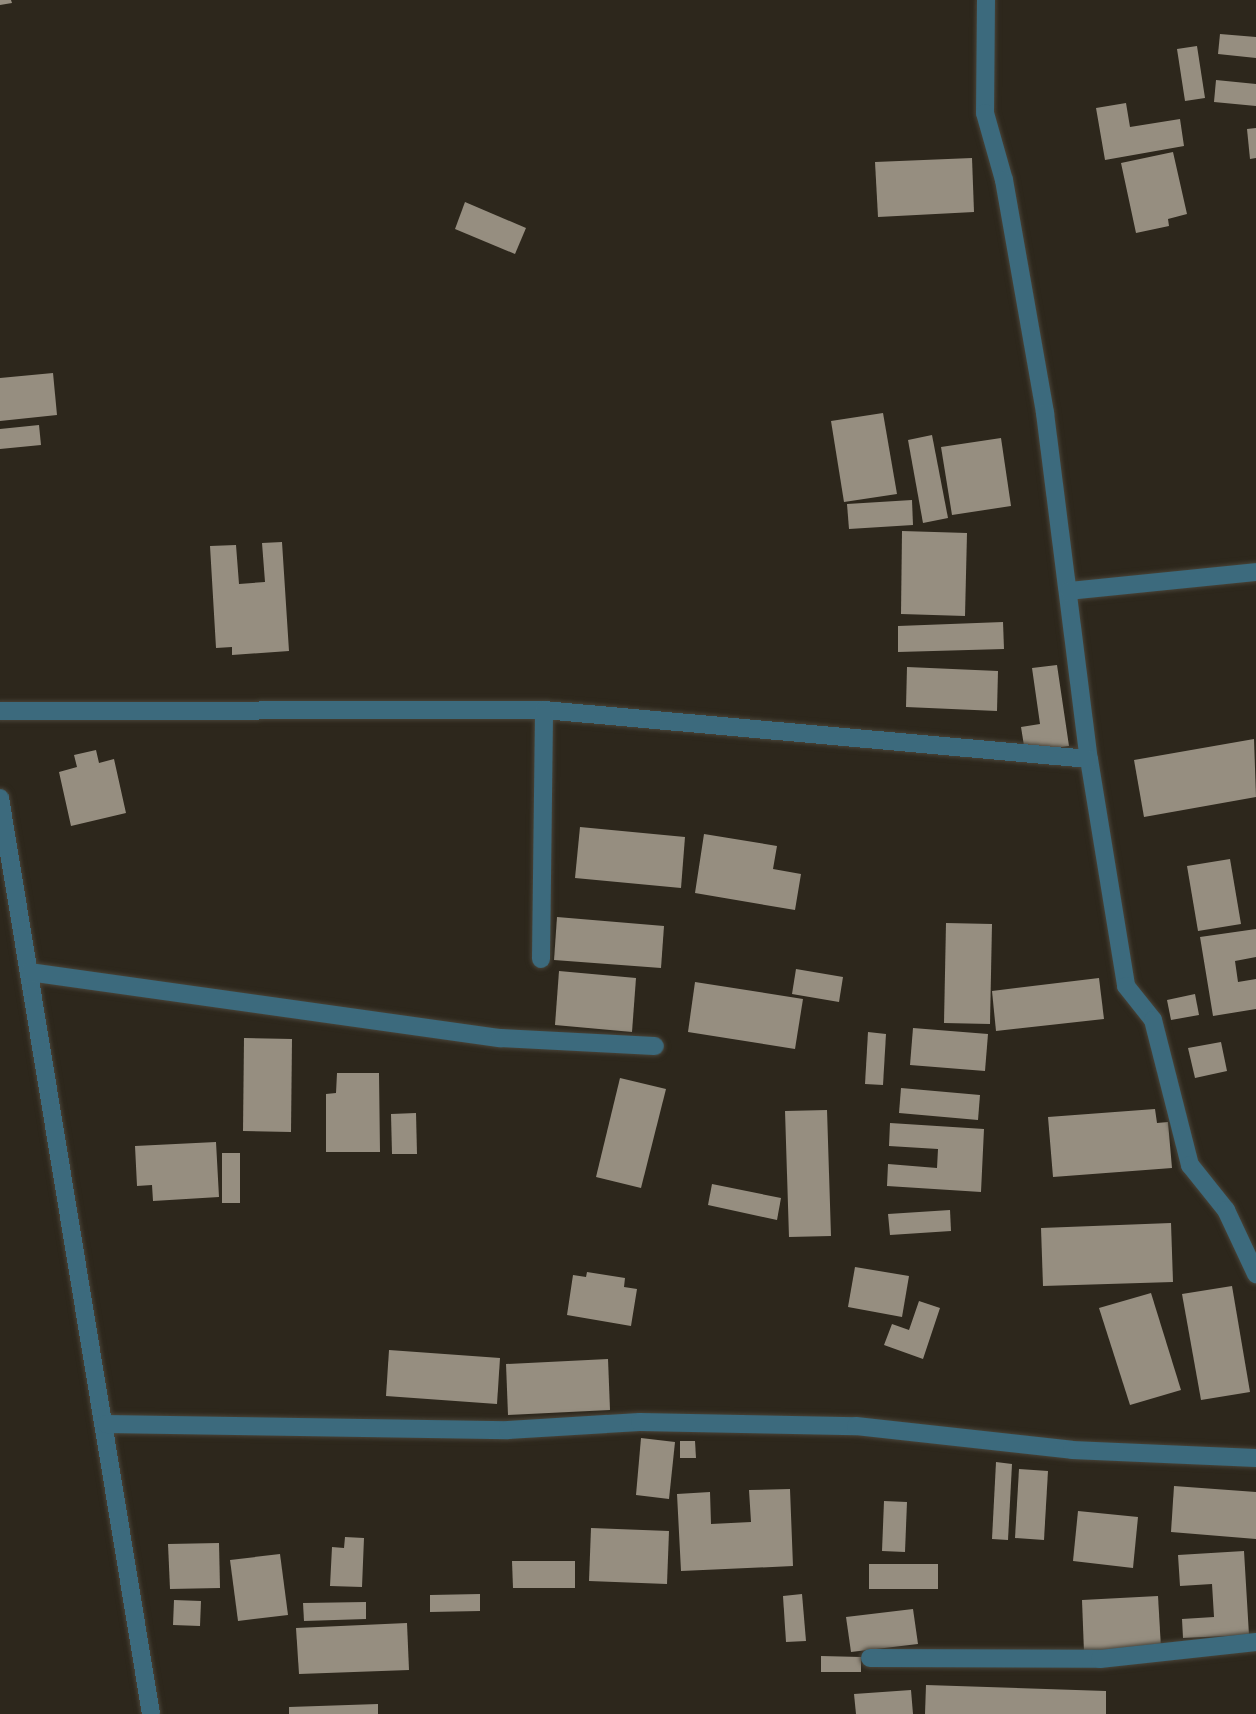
<!DOCTYPE html>
<html>
<head>
<meta charset="utf-8">
<style>
  body { margin:0 }
  #map { position:relative; width:1256px; height:1714px; overflow:hidden; background:#2d271c; font-family:"Work Sans",sans-serif }
  div>[style] { position:absolute }
  .building>* { inset:0; background:#968e80 }
  .roads { filter:drop-shadow(0 0 2px #494439) drop-shadow(0 0 2px #494439) }
  .minor>* { height:18px; margin:-9px; padding:0 9px; transform-origin:9px; border-radius:9px; background:#3c6a7d }
  span { translate:-50% -50%; white-space:nowrap; text-align:center; line-height:1.15; -webkit-text-stroke:7px #231d12; paint-order:stroke }
</style>
</head>
<body>
<div id="map">
  <div class="building">
    <i style="clip-path:polygon(0 0,11px 0,12px 3px,0 5px)"></i>
    <i style="clip-path:polygon(1220px 34px,1256px 37px,1256px 58px,1218px 54px)"></i>
    <i style="clip-path:polygon(1197px 46px,1205px 98px,1185px 101px,1177px 49px)"></i>
    <i style="clip-path:polygon(1216px 80px,1256px 84px,1256px 106px,1214px 102px)"></i>
    <i style="clip-path:polygon(1126px 103px,1130px 127px,1180px 119px,1184px 146px,1105px 160px,1096px 108px)"></i>
    <i style="clip-path:polygon(1256px 128px,1256px 158px,1250px 159px,1247px 129px)"></i>
    <i style="clip-path:polygon(1173px 152px,1187px 214px,1168px 219px,1169px 226px,1136px 233px,1121px 163px)"></i>
    <i style="clip-path:polygon(972px 158px,974px 212px,878px 217px,875px 162px)"></i>
    <i style="clip-path:polygon(465px 202px,526px 228px,515px 254px,455px 229px)"></i>
    <i style="clip-path:polygon(53px 373px,57px 415px,0 421px,0 378px)"></i>
    <i style="clip-path:polygon(883px 413px,897px 494px,844px 502px,831px 421px)"></i>
    <i style="clip-path:polygon(39px 425px,41px 445px,0 449px,0 429px)"></i>
    <i style="clip-path:polygon(932px 435px,948px 518px,923px 523px,908px 440px)"></i>
    <i style="clip-path:polygon(1001px 438px,1011px 506px,952px 515px,941px 447px)"></i>
    <i style="clip-path:polygon(912px 500px,913px 525px,849px 529px,847px 504px)"></i>
    <i style="clip-path:polygon(902px 531px,967px 533px,965px 616px,901px 614px)"></i>
    <i style="clip-path:polygon(282px 542px,289px 651px,232px 655px,232px 647px,216px 648px,210px 546px,236px 545px,239px 584px,265px 582px,262px 543px)"></i>
    <i style="clip-path:polygon(1003px 622px,1004px 649px,898px 652px,898px 626px)"></i>
    <i style="clip-path:polygon(1057px 665px,1069px 746px,1025px 752px,1021px 727px,1040px 724px,1032px 668px)"></i>
    <i style="clip-path:polygon(907px 667px,998px 671px,997px 711px,906px 707px)"></i>
    <i style="clip-path:polygon(1254px 739px,1256px 797px,1144px 817px,1134px 760px)"></i>
    <i style="clip-path:polygon(96px 750px,99px 763px,114px 759px,126px 813px,71px 826px,59px 772px,77px 767px,74px 755px)"></i>
    <i style="clip-path:polygon(580px 827px,685px 837px,681px 888px,575px 878px)"></i>
    <i style="clip-path:polygon(704px 834px,777px 846px,773px 869px,801px 874px,795px 910px,695px 893px)"></i>
    <i style="clip-path:polygon(1230px 859px,1241px 924px,1198px 931px,1187px 866px)"></i>
    <i style="clip-path:polygon(557px 917px,664px 926px,661px 968px,554px 960px)"></i>
    <i style="clip-path:polygon(946px 923px,992px 924px,990px 1024px,944px 1023px)"></i>
    <i style="clip-path:polygon(1256px 929px,1256px 957px,1235px 961px,1238px 982px,1256px 979px,1256px 1009px,1213px 1016px,1200px 937px)"></i>
    <i style="clip-path:polygon(796px 969px,843px 977px,839px 1002px,792px 994px)"></i>
    <i style="clip-path:polygon(559px 971px,636px 978px,632px 1032px,555px 1025px)"></i>
    <i style="clip-path:polygon(1099px 978px,1104px 1019px,996px 1031px,992px 991px)"></i>
    <i style="clip-path:polygon(695px 982px,803px 999px,795px 1049px,688px 1032px)"></i>
    <i style="clip-path:polygon(1195px 994px,1199px 1015px,1171px 1020px,1167px 1000px)"></i>
    <i style="clip-path:polygon(913px 1028px,988px 1034px,985px 1071px,910px 1065px)"></i>
    <i style="clip-path:polygon(868px 1032px,886px 1034px,883px 1085px,865px 1084px)"></i>
    <i style="clip-path:polygon(244px 1038px,292px 1039px,291px 1132px,243px 1131px)"></i>
    <i style="clip-path:polygon(1221px 1042px,1227px 1071px,1195px 1078px,1188px 1048px)"></i>
    <i style="clip-path:polygon(337px 1073px,379px 1073px,380px 1152px,326px 1152px,326px 1094px,336px 1093px)"></i>
    <i style="clip-path:polygon(620px 1078px,666px 1089px,641px 1188px,596px 1177px)"></i>
    <i style="clip-path:polygon(901px 1088px,980px 1095px,978px 1120px,899px 1113px)"></i>
    <i style="clip-path:polygon(1155px 1109px,1157px 1123px,1168px 1122px,1172px 1168px,1053px 1177px,1048px 1117px)"></i>
    <i style="clip-path:polygon(827px 1110px,831px 1236px,789px 1237px,785px 1111px)"></i>
    <i style="clip-path:polygon(416px 1113px,417px 1154px,392px 1154px,391px 1114px)"></i>
    <i style="clip-path:polygon(890px 1123px,984px 1129px,981px 1192px,887px 1186px,888px 1164px,937px 1168px,938px 1149px,889px 1146px)"></i>
    <i style="clip-path:polygon(216px 1142px,219px 1197px,153px 1201px,152px 1185px,137px 1186px,135px 1146px)"></i>
    <i style="clip-path:polygon(222px 1153px,240px 1153px,240px 1203px,222px 1203px)"></i>
    <i style="clip-path:polygon(712px 1184px,781px 1198px,777px 1220px,708px 1205px)"></i>
    <i style="clip-path:polygon(950px 1210px,951px 1231px,890px 1235px,888px 1214px)"></i>
    <i style="clip-path:polygon(1171px 1223px,1173px 1282px,1043px 1286px,1041px 1228px)"></i>
    <i style="clip-path:polygon(855px 1267px,909px 1276px,902px 1317px,848px 1307px)"></i>
    <i style="clip-path:polygon(587px 1272px,625px 1278px,624px 1287px,637px 1289px,631px 1326px,567px 1315px,573px 1275px,586px 1277px)"></i>
    <i style="clip-path:polygon(1232px 1286px,1250px 1392px,1201px 1400px,1182px 1294px)"></i>
    <i style="clip-path:polygon(1151px 1293px,1181px 1390px,1130px 1405px,1099px 1308px)"></i>
    <i style="clip-path:polygon(919px 1301px,940px 1308px,923px 1359px,884px 1345px,892px 1324px,909px 1330px)"></i>
    <i style="clip-path:polygon(389px 1350px,500px 1358px,497px 1404px,386px 1396px)"></i>
    <i style="clip-path:polygon(608px 1359px,610px 1410px,508px 1415px,506px 1364px)"></i>
    <i style="clip-path:polygon(641px 1438px,675px 1442px,669px 1499px,636px 1495px)"></i>
    <i style="clip-path:polygon(680px 1441px,695px 1441px,696px 1458px,680px 1458px)"></i>
    <i style="clip-path:polygon(996px 1462px,1012px 1464px,1008px 1540px,992px 1539px)"></i>
    <i style="clip-path:polygon(1019px 1469px,1048px 1471px,1044px 1540px,1015px 1538px)"></i>
    <i style="clip-path:polygon(1174px 1486px,1256px 1492px,1256px 1539px,1171px 1532px)"></i>
    <i style="clip-path:polygon(790px 1489px,793px 1566px,681px 1571px,677px 1494px,710px 1492px,711px 1524px,751px 1522px,749px 1490px)"></i>
    <i style="clip-path:polygon(884px 1501px,907px 1502px,905px 1552px,882px 1551px)"></i>
    <i style="clip-path:polygon(1078px 1511px,1138px 1517px,1133px 1568px,1073px 1561px)"></i>
    <i style="clip-path:polygon(591px 1528px,669px 1531px,667px 1584px,589px 1581px)"></i>
    <i style="clip-path:polygon(345px 1537px,364px 1538px,362px 1587px,330px 1586px,332px 1547px,344px 1548px)"></i>
    <i style="clip-path:polygon(219px 1543px,220px 1588px,170px 1589px,168px 1544px)"></i>
    <i style="clip-path:polygon(1244px 1551px,1249px 1635px,1183px 1638px,1182px 1619px,1214px 1617px,1212px 1584px,1180px 1586px,1178px 1555px)"></i>
    <i style="clip-path:polygon(280px 1554px,288px 1615px,238px 1621px,230px 1560px)"></i>
    <i style="clip-path:polygon(512px 1561px,575px 1561px,575px 1588px,513px 1588px)"></i>
    <i style="clip-path:polygon(869px 1564px,938px 1564px,938px 1589px,869px 1589px)"></i>
    <i style="clip-path:polygon(480px 1594px,480px 1611px,430px 1612px,430px 1595px)"></i>
    <i style="clip-path:polygon(802px 1594px,806px 1641px,786px 1642px,783px 1596px)"></i>
    <i style="clip-path:polygon(1158px 1596px,1161px 1648px,1084px 1652px,1082px 1600px)"></i>
    <i style="clip-path:polygon(174px 1600px,201px 1601px,200px 1626px,173px 1625px)"></i>
    <i style="clip-path:polygon(366px 1602px,366px 1619px,304px 1621px,303px 1603px)"></i>
    <i style="clip-path:polygon(913px 1609px,918px 1644px,851px 1652px,846px 1617px)"></i>
    <i style="clip-path:polygon(407px 1623px,409px 1670px,299px 1674px,296px 1628px)"></i>
    <i style="clip-path:polygon(821px 1656px,861px 1657px,861px 1672px,821px 1672px)"></i>
    <i style="clip-path:polygon(926px 1685px,1106px 1691px,1106px 1714px,925px 1714px)"></i>
    <i style="clip-path:polygon(911px 1690px,913px 1714px,856px 1714px,854px 1694px)"></i>
    <i style="clip-path:polygon(378px 1704px,378px 1714px,289px 1714px,289px 1707px)"></i>
  </div>
  <div class="roads">
    <div class="minor">
      <i style="left:986px;top:0;width:113px;rotate:90.5deg"></i>
      <i style="left:985px;top:113px;width:70px;rotate:74.2deg"></i>
      <i style="left:1004px;top:180px;width:237px;rotate:80deg"></i>
      <i style="left:1045px;top:413px;width:349px;rotate:82.8deg"></i>
      <i style="left:1089px;top:759px;width:230px;rotate:80.7deg"></i>
      <i style="left:1126px;top:986px;width:43px;rotate:51.5deg"></i>
      <i style="left:1153px;top:1020px;width:150px;rotate:75.7deg"></i>
      <i style="left:1190px;top:1165px;width:58px;rotate:51.3deg"></i>
      <i style="left:1226px;top:1210px;width:71px;rotate:64.9deg"></i>
      <i style="left:1069px;top:591px;width:188px;rotate:-5.8deg"></i>
      <i style="left:0;top:711px;width:544px;rotate:-0.11deg"></i>
      <i style="left:544px;top:710px;width:547px;rotate:5.14deg"></i>
      <i style="left:0;top:798px;width:928px;rotate:80.64deg"></i>
      <i style="left:541px;top:959px;width:249px;rotate:-89.3deg"></i>
      <i style="left:29px;top:972px;width:476px;rotate:8deg"></i>
      <i style="left:500px;top:1038px;width:155px;rotate:3deg"></i>
      <i style="left:106px;top:1424px;width:402px;rotate:0.9deg"></i>
      <i style="left:508px;top:1430px;width:132px;rotate:-3.5deg"></i>
      <i style="left:640px;top:1422px;width:216px;rotate:1.1deg"></i>
      <i style="left:856px;top:1426px;width:217px;rotate:6.3deg"></i>
      <i style="left:1072px;top:1450px;width:184px;rotate:2.5deg"></i>
      <i style="left:870px;top:1658px;width:230px;rotate:0.2deg"></i>
      <i style="left:1100px;top:1659px;width:157px;rotate:-6.2deg"></i>
    </div>
  </div>
</div>
</body>
</html>
